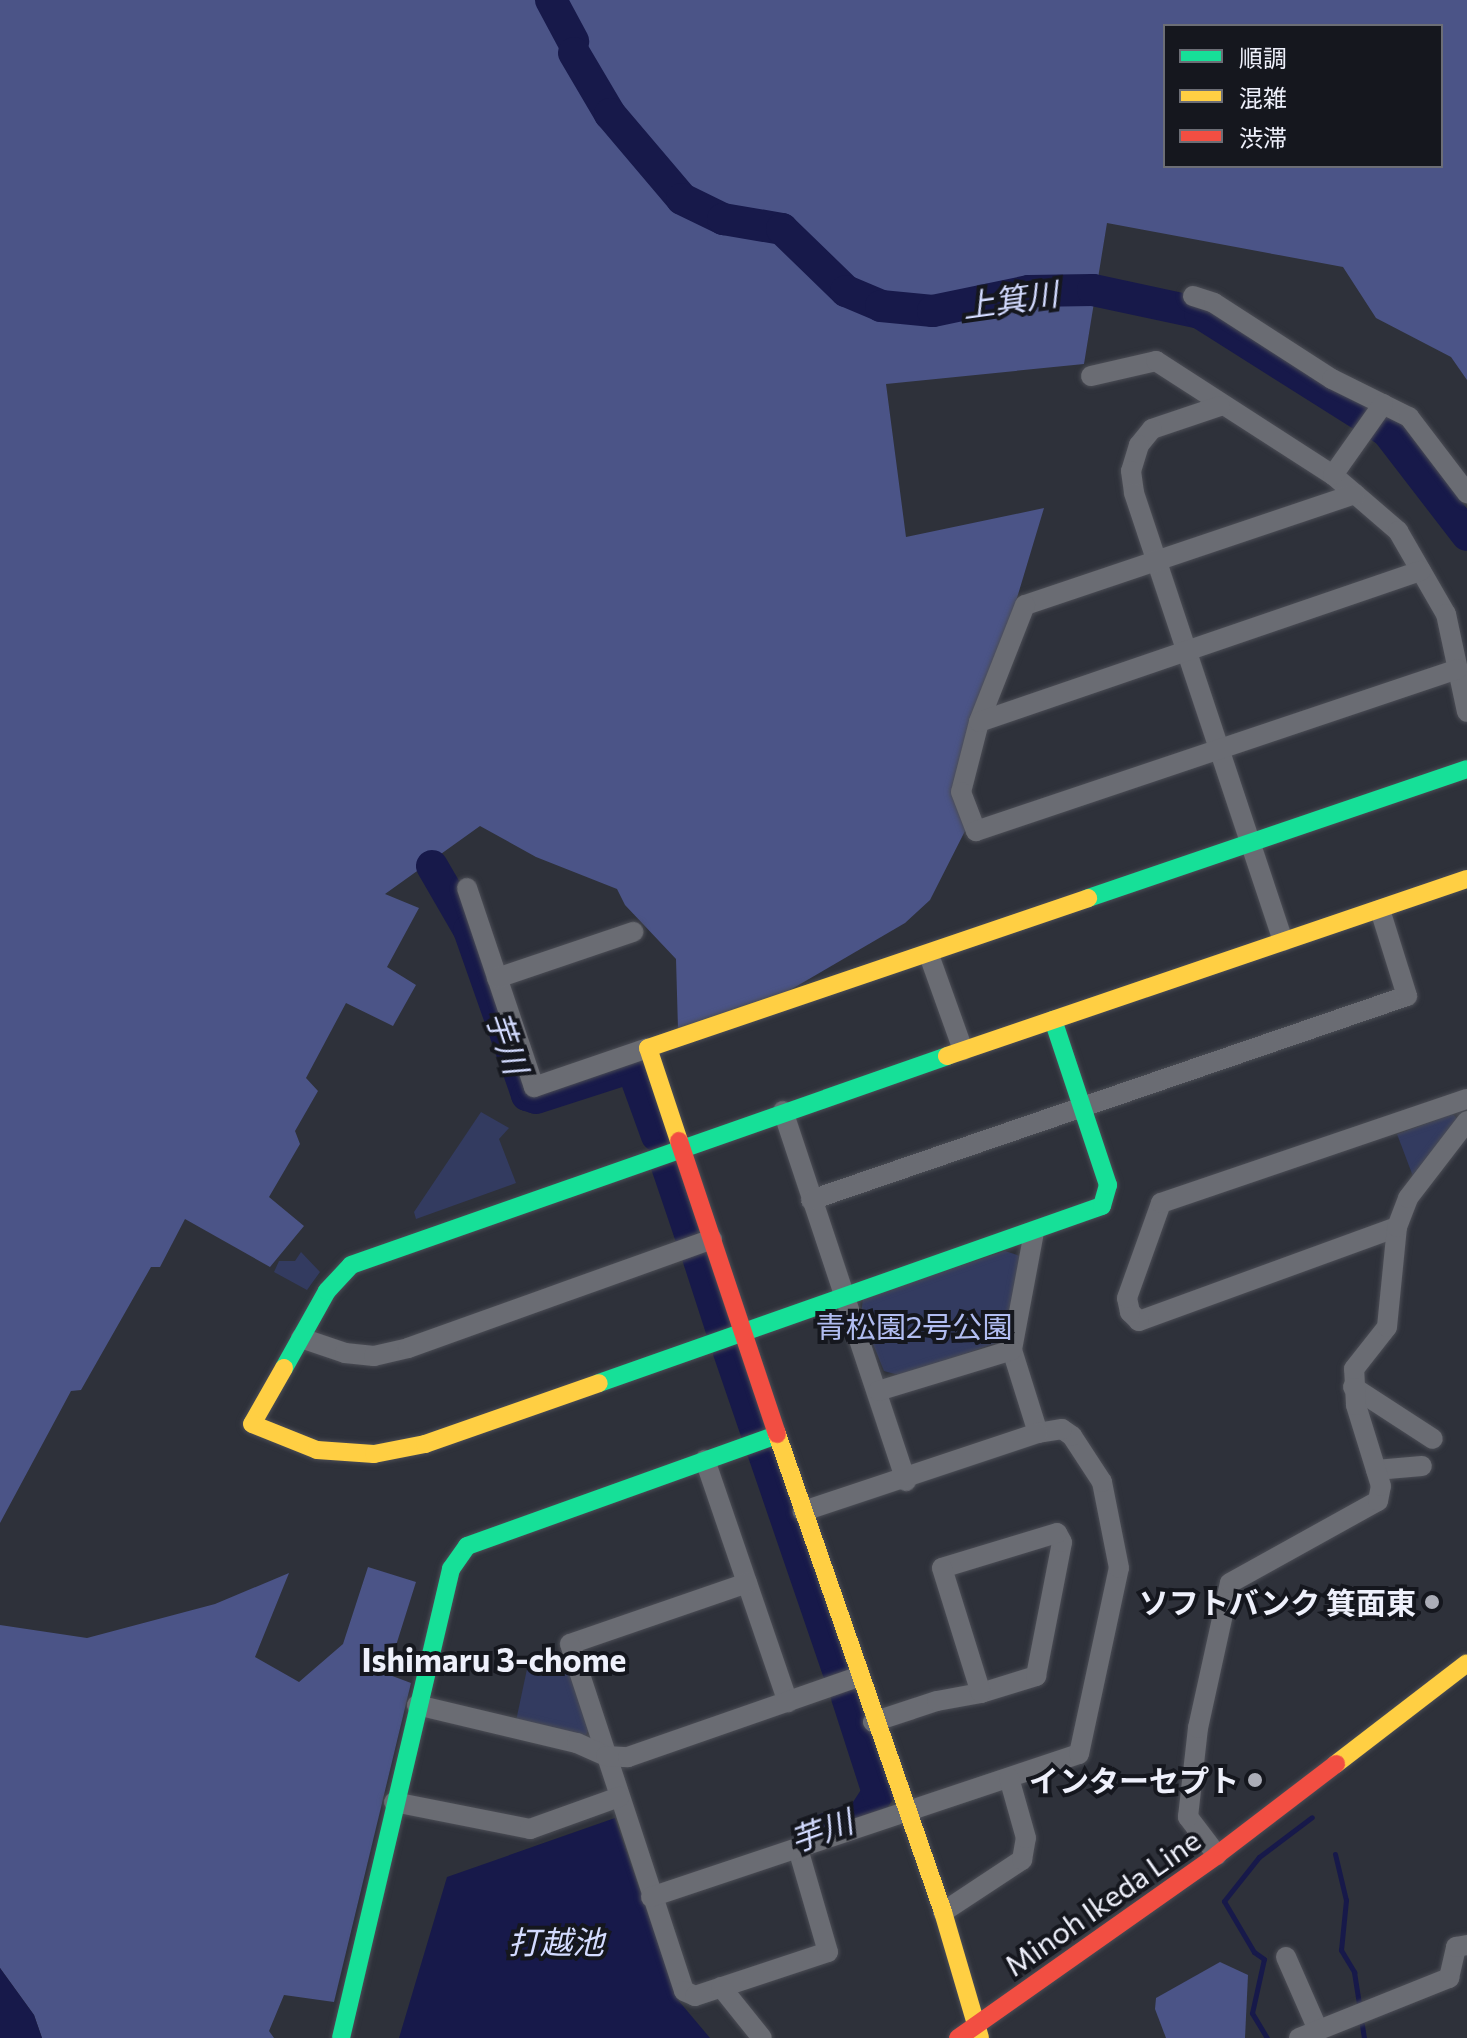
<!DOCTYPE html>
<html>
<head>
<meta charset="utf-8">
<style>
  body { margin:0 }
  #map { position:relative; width:1467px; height:2038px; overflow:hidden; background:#2e313a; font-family:Commissioner,"Noto Sans JP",sans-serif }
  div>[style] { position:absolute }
  .green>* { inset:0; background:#333b60 }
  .forest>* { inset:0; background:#4b5487 }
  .water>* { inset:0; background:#17194a }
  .stream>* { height:5px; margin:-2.5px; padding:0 2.5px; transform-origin:2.5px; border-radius:2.5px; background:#17194a }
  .river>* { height:32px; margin:-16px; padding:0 16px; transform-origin:16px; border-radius:16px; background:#17194a }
  .roads { filter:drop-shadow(0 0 2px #4b4d55) drop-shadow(0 0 2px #4b4d55) }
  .street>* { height:20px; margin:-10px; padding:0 10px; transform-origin:10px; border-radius:10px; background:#6a6c73 }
  .fast>* { height:18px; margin:-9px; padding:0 9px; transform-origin:9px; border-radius:9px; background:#16e098 }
  .slow>* { height:18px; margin:-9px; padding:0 9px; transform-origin:9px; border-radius:9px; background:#ffcf43 }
  .jam>* { height:18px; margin:-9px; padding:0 9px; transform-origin:9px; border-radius:9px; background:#f24e42 }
  .dots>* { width:22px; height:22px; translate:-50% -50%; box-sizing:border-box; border:4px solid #15171e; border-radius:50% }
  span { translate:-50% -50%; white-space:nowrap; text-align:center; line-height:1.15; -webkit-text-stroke:8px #15171e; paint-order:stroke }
  .park-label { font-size:30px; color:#b1bdf1 }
  .poi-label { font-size:30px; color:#eef0fb; font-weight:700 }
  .right { translate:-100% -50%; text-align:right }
  .street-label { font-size:30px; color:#eef0fb }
  .water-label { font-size:32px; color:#d3dbff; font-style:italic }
  .neighbourhood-label { font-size:32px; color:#eef0fb; font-weight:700 }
  .legend { position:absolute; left:1163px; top:24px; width:280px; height:144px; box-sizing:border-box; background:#15171e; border:2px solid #6c6e76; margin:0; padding:10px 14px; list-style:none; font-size:24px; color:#eef0fb }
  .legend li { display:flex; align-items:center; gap:16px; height:40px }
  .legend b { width:40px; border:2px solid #6c6e76 }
</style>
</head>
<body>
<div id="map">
  <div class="green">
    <i style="clip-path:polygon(481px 1112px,509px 1128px,499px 1139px,516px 1183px,416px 1219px,414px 1212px)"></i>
    <i style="clip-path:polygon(1453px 1114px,1459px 1121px,1414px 1179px,1397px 1134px)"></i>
    <i style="clip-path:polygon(1005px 1251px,1023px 1257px,1007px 1339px,902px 1376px,884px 1371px,861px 1315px,863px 1298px)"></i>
    <i style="clip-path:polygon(301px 1252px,320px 1272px,307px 1290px,274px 1272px,279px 1261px,295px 1261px)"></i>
    <i style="clip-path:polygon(527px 1669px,572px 1673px,590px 1727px,585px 1737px,516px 1721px)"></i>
  </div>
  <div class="forest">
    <i style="clip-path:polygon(evenodd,0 0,1467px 0,1467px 380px,1451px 357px,1376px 318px,1343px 267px,1107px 223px,1084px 364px,886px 384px,906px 537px,1044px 508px,971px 751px,965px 831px,930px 900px,905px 923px,785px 993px,678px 1029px,676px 959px,625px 905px,617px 889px,536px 857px,480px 826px,385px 894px,419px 908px,387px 967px,416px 985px,393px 1026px,346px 1003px,306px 1078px,318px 1091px,295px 1131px,300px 1144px,269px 1197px,304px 1226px,270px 1267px,185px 1219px,160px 1267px,151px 1267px,81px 1390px,71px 1391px,0 1523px,0 0,1165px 26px,1441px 26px,1441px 166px,1165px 166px,1165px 26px)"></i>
    <i style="clip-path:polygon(368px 1567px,416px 1582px,387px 1674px,411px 1683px,334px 2002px,284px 1995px,269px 2031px,274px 2038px,42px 2038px,34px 2015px,0 1968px,0 1625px,87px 1638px,215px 1604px,289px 1573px,255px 1657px,299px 1682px,343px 1644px)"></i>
    <i style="clip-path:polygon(1220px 1962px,1248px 1975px,1245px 2038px,1166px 2038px,1155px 2009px,1156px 1998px)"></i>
  </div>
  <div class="water">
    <i style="clip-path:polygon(615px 1818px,678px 2000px,710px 2038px,399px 2038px,447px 1877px)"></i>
    <i style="clip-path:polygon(0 1968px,34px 2015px,42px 2038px,0 2038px)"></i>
  </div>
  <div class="stream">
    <i style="left:1335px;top:1854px;width:47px;rotate:76.6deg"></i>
    <i style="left:1346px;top:1900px;width:50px;rotate:95.7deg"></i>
    <i style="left:1341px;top:1950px;width:26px;rotate:59deg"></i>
    <i style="left:1354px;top:1972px;width:37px;rotate:81deg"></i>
    <i style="left:1361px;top:2019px;width:19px;rotate:81deg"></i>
    <i style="left:1267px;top:2038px;width:29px;rotate:-121deg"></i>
    <i style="left:1252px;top:2013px;width:55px;rotate:-77.5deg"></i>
    <i style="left:1264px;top:1959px;width:12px;rotate:-145deg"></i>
    <i style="left:1254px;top:1952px;width:59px;rotate:-120.5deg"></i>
    <i style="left:1224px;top:1901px;width:56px;rotate:-51.5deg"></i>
    <i style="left:1259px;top:1857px;width:66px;rotate:-37deg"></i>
  </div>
  <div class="river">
    <i style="left:551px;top:0;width:47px;rotate:61.8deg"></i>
    <i style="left:574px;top:53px;width:71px;rotate:59.5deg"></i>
    <i style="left:610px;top:114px;width:111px;rotate:49.7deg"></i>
    <i style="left:682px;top:199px;width:46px;rotate:26deg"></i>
    <i style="left:723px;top:219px;width:60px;rotate:9.6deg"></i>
    <i style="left:782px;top:229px;width:89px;rotate:44.1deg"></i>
    <i style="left:846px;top:291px;width:38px;rotate:23deg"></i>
    <i style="left:881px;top:306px;width:52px;rotate:5.5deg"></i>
    <i style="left:933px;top:311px;width:98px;rotate:-11.8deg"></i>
    <i style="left:1029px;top:291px;width:64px;rotate:-0.9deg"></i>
    <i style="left:1093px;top:290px;width:109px;rotate:12.1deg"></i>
    <i style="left:1200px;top:313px;width:221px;rotate:32.3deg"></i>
    <i style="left:1387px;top:431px;width:131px;rotate:52.4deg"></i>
    <i style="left:432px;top:866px;width:74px;rotate:60deg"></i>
    <i style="left:469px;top:930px;width:175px;rotate:70.6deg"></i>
    <i style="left:527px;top:1095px;width:9px;rotate:18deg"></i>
    <i style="left:536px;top:1098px;width:101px;rotate:-17.9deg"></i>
    <i style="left:632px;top:1067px;width:73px;rotate:70.1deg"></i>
    <i style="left:666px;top:1163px;width:78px;rotate:71.3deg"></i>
    <i style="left:698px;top:1257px;width:78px;rotate:72deg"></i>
    <i style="left:729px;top:1352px;width:336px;rotate:71.1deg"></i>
    <i style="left:826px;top:1829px;width:39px;rotate:-19deg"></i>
    <i style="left:863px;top:1816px;width:27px;rotate:-57deg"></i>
    <i style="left:878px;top:1793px;width:101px;rotate:-107.9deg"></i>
  </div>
  <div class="roads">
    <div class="street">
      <i style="left:1193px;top:296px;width:22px;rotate:18deg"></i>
      <i style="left:1214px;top:303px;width:140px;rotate:32.8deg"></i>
      <i style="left:1332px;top:379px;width:86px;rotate:26.3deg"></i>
      <i style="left:1409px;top:417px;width:96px;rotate:52.7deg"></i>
      <i style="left:1091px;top:376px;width:67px;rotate:-13deg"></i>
      <i style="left:1156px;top:361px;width:211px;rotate:32.8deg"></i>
      <i style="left:1333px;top:475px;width:86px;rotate:40.7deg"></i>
      <i style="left:1398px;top:531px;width:96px;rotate:60deg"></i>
      <i style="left:1446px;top:614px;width:100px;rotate:77.9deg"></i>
      <i style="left:1220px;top:406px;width:72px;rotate:161.3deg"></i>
      <i style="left:1152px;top:429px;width:21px;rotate:129deg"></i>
      <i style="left:1139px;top:445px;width:27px;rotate:107deg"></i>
      <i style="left:1131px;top:471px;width:22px;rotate:82deg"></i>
      <i style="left:1134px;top:493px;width:472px;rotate:71.6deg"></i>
      <i style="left:1333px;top:475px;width:87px;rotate:-54.8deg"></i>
      <i style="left:1355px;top:494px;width:348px;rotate:161.4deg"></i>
      <i style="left:1025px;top:605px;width:126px;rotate:111.5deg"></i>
      <i style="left:979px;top:722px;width:72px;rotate:104.4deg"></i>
      <i style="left:961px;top:792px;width:42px;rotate:69deg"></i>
      <i style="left:976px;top:831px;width:508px;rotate:-18.58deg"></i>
      <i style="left:979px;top:722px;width:467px;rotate:-18.9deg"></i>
      <i style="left:467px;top:888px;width:210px;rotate:71.4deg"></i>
      <i style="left:534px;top:1087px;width:120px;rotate:-18.9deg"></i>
      <i style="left:929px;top:955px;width:101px;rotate:70.3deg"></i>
      <i style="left:497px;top:978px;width:144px;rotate:-18.7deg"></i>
      <i style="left:783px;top:1111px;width:390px;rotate:71.6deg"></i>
      <i style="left:811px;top:1200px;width:630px;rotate:-18.9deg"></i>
      <i style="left:1407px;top:996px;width:90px;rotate:-107.4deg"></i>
      <i style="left:1397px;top:1227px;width:275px;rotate:160deg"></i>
      <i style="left:1139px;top:1321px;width:13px;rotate:-135deg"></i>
      <i style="left:1130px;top:1312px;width:14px;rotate:-102deg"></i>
      <i style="left:1127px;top:1298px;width:101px;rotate:-70.3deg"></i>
      <i style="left:1161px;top:1203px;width:323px;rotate:-18.8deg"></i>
      <i style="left:1034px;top:1232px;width:120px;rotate:100.6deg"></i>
      <i style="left:1012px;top:1350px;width:87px;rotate:72.6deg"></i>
      <i style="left:301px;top:1338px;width:46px;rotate:18.8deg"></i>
      <i style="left:345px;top:1353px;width:29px;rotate:6deg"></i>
      <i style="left:374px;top:1356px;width:35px;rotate:-13deg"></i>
      <i style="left:408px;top:1348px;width:323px;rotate:-19.7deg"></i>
      <i style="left:1353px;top:1387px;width:95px;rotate:33deg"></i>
      <i style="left:878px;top:1391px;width:140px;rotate:-17deg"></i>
      <i style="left:705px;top:1460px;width:256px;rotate:71.1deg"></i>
      <i style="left:1376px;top:1470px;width:46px;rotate:-5deg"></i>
      <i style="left:747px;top:1583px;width:187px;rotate:161deg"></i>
      <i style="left:570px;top:1644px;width:365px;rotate:71.8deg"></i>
      <i style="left:684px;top:1991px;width:12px;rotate:24deg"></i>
      <i style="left:695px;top:1996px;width:140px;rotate:-18.3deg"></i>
      <i style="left:828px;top:1952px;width:107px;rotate:-106.2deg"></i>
      <i style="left:417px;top:1705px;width:164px;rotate:13.4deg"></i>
      <i style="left:577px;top:1743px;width:32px;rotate:24deg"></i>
      <i style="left:606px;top:1756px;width:22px;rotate:3deg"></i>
      <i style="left:628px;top:1757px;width:244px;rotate:-19.2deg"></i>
      <i style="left:873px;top:1722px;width:67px;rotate:-18.2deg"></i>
      <i style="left:937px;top:1701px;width:45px;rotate:-10.3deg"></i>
      <i style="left:981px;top:1693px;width:58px;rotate:-17.2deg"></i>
      <i style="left:1036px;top:1676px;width:136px;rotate:-79deg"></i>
      <i style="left:1062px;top:1542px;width:10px;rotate:-119deg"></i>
      <i style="left:1057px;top:1533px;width:120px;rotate:163.1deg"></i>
      <i style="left:942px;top:1568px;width:131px;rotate:72.7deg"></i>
      <i style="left:394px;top:1802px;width:139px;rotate:11.2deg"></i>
      <i style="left:530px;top:1829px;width:95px;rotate:-19.8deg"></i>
      <i style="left:1217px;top:1855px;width:48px;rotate:-127.3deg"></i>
      <i style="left:1188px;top:1817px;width:90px;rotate:-83.6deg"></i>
      <i style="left:1198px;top:1728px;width:148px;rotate:-77.6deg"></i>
      <i style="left:1230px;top:1583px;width:169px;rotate:-29deg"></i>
      <i style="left:1378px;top:1501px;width:15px;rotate:-79deg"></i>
      <i style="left:1381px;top:1486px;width:85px;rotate:-107.2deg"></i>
      <i style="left:1356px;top:1405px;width:36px;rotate:-93deg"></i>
      <i style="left:1354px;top:1369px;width:53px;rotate:-51.8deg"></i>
      <i style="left:1387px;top:1327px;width:100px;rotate:-84.3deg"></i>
      <i style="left:1397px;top:1227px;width:31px;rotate:-69deg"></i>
      <i style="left:1408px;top:1198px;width:97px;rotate:-52.5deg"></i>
      <i style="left:651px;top:1897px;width:451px;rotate:-18.5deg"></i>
      <i style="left:1079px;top:1754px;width:190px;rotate:-77.9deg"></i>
      <i style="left:1119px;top:1568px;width:88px;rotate:-101.2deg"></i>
      <i style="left:1102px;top:1482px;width:55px;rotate:-123.1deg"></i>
      <i style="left:1072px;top:1436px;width:12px;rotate:-145deg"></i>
      <i style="left:1062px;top:1429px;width:24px;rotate:171deg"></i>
      <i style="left:1038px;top:1433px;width:248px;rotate:161.6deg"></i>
      <i style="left:943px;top:1912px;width:95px;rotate:-33.4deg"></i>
      <i style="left:1022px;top:1860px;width:22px;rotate:-80deg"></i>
      <i style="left:1026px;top:1838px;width:62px;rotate:-105.8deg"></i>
      <i style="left:1286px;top:1957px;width:80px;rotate:66.3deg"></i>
      <i style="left:721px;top:1987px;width:65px;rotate:51.2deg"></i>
      <i style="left:1299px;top:2038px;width:162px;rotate:-21.8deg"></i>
      <i style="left:1449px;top:1978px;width:32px;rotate:-77deg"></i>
      <i style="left:1456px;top:1947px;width:11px;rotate:-10deg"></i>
    </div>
    <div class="fast">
      <i style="left:1088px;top:898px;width:400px;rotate:-18.8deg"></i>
      <i style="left:284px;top:1368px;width:88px;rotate:-60.8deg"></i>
      <i style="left:327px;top:1291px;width:35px;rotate:-47deg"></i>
      <i style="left:351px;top:1265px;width:632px;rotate:-19.32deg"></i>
      <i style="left:599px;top:1383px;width:533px;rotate:-19.39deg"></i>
      <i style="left:1102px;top:1206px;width:22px;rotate:-74deg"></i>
      <i style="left:1108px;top:1185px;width:174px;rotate:-108.4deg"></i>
      <i style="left:341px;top:2038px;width:482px;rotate:-76.8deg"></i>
      <i style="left:451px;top:1569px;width:28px;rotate:-55deg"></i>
      <i style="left:467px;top:1546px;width:329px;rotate:-19.7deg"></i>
    </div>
    <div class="slow">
      <i style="left:947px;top:1056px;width:549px;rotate:-18.8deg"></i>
      <i style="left:679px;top:1141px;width:98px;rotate:-108.4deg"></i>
      <i style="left:648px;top:1048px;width:465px;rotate:-18.8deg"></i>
      <i style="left:284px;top:1368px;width:64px;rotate:119.7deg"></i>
      <i style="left:252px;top:1424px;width:70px;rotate:21.8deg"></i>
      <i style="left:317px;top:1450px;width:57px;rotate:4deg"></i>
      <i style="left:374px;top:1454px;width:52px;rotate:-11.1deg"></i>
      <i style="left:425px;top:1444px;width:184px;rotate:-19.3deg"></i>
      <i style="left:777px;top:1434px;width:506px;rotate:70.85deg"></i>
      <i style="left:943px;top:1912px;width:131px;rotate:73.6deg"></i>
      <i style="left:1336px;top:1764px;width:165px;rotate:-37.6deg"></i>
    </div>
    <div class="jam">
      <i style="left:679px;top:1141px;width:309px;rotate:71.5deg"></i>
      <i style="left:958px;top:2038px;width:317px;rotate:-35.2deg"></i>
      <i style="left:1217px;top:1855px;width:150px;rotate:-37.4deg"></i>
    </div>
  </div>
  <div class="dots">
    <i style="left:1432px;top:1602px;background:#abadb7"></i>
    <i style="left:1255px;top:1780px;background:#abadb7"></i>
  </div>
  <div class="park-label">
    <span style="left:914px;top:1326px">青松園2号公園</span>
  </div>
  <div class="poi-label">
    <span class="right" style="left:1416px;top:1602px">ソフトバンク 箕面東</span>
    <span class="right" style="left:1239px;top:1780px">インターセプト</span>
  </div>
  <div class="street-label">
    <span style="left:1102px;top:1902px;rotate:-35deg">Minoh Ikeda Line</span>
  </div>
  <div class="water-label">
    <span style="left:1010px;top:299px;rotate:-8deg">上箕川</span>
    <span style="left:508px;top:1042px;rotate:71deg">芋川</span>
    <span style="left:821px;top:1830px;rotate:-20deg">芋川</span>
    <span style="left:556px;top:1941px">打越池</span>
  </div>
  <div class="neighbourhood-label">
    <span style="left:494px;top:1659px">Ishimaru 3-chome</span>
  </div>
  <ul class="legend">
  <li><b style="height:10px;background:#16e098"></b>順調</li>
  <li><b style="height:10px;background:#ffcf43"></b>混雑</li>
  <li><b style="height:10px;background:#f24e42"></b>渋滞</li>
  </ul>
</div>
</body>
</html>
